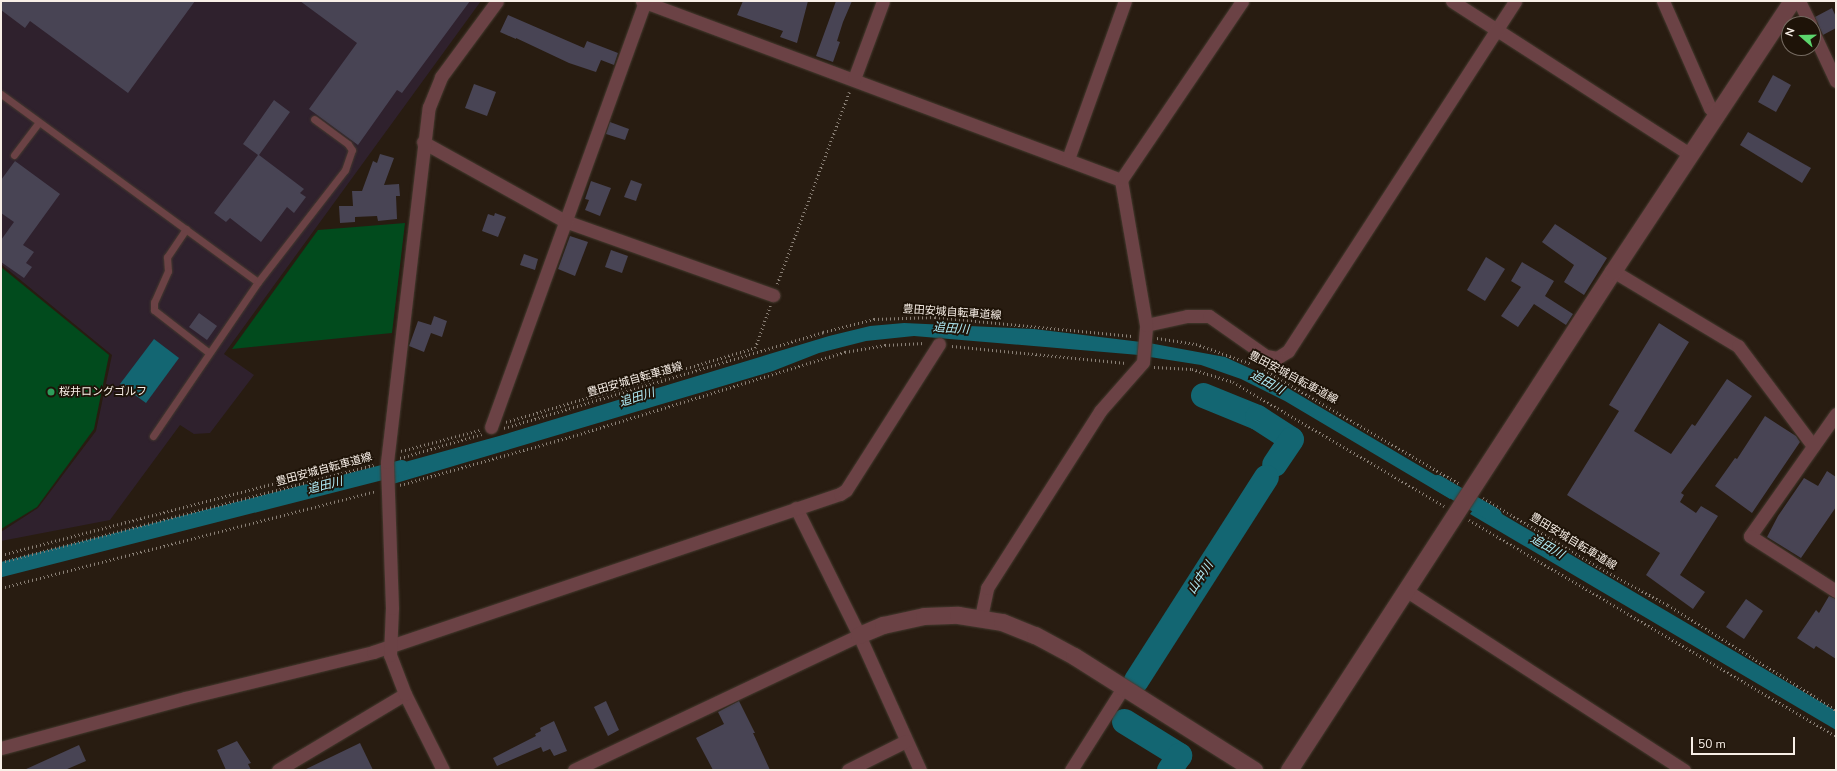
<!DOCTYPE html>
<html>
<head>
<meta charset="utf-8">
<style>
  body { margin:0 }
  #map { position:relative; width:1837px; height:771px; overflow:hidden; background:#281c11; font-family:"Nunito Sans","Noto Sans JP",sans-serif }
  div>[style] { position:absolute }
  .industrial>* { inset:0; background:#2f212d }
  .green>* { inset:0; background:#014b1d }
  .water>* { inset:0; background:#136672 }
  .canal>* { height:15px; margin:-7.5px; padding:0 7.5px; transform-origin:7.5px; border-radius:7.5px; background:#136672 }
  .river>* { height:25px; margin:-12.5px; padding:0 12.5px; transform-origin:12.5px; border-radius:12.5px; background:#136672 }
  .building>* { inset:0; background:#484454 }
  .path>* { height:2.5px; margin-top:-1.25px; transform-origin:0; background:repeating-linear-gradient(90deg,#8a8076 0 1px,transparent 0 4px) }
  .roads { filter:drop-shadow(0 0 1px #453a2f) drop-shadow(0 0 1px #453a2f) }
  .service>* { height:7px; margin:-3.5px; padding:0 3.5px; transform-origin:3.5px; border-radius:3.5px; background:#6b4245 }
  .minor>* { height:13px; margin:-6.5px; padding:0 6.5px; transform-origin:6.5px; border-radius:6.5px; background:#6b4245 }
  .tertiary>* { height:17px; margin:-8.5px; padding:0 8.5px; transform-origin:8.5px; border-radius:8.5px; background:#6b4245 }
  .dots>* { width:11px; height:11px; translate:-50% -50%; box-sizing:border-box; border:2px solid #1e1308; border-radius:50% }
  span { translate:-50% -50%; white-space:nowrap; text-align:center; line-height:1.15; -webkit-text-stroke:3.5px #1e1308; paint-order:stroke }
  .street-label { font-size:11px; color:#f8efe7 }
  .poi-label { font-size:11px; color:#f8efe7 }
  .left { translate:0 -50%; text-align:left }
  .water-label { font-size:12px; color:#b0ecf7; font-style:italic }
  .frame { position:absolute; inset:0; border:2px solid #f8efe7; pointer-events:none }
  .north { position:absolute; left:1781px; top:16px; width:40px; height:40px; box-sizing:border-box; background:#1e1308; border:1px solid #756b61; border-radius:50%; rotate:290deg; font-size:11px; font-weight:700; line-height:16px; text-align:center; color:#f8efe7 }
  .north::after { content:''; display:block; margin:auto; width:14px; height:18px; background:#5cd56d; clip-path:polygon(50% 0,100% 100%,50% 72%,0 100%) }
  .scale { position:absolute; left:1691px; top:737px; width:104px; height:18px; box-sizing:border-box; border:2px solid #f8efe7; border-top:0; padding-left:5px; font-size:12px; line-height:14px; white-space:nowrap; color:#f8efe7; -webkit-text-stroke:3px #1e1308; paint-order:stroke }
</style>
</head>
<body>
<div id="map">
  <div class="industrial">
    <i style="clip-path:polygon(1px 1px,481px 1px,224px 354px,254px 375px,210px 433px,194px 434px,180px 425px,110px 520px,1px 541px,1px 532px,38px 508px,96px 431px,112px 355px,1px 264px)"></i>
  </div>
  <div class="green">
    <i style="clip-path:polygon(405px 223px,392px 333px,232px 349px,318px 230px)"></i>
    <i style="clip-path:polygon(1px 267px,109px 355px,94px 429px,37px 507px,1px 529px)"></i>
  </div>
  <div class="water">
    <i style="clip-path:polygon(904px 323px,1034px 329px,1141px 342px,1139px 355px,914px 336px,866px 341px,819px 353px,773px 371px,393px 484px,394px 465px,499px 436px,829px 336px,870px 326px)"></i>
    <i style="clip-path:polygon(154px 339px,179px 358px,146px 403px,120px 384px)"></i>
    <i style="clip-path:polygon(1149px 343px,1225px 357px,1271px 378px,1457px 488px,1450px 499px,1285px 401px,1241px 379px,1201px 365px,1150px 357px)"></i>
    <i style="clip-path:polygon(1480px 501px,1836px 711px,1836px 730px,1470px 514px)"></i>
  </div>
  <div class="canal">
    <i style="left:1437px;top:482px;width:66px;rotate:30.1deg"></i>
    <i style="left:1px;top:569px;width:413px;rotate:-14.3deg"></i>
  </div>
  <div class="river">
    <i style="left:1203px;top:395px;width:58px;rotate:22.2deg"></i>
    <i style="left:1257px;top:417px;width:40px;rotate:32.9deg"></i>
    <i style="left:1291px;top:439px;width:30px;rotate:124deg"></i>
    <i style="left:1136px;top:680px;width:241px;rotate:-57.4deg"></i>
    <i style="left:1124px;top:721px;width:65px;rotate:31.7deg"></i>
    <i style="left:1179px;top:755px;width:18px;rotate:124deg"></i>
  </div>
  <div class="building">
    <i style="clip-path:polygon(1px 1px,195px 1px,128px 93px,30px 21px,25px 28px,1px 10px)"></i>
    <i style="clip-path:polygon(300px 1px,470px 1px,402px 93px,397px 90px,358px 145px,309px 109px,357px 43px)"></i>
    <i style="clip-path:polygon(743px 1px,808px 1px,797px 43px,780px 37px,783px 31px,737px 15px)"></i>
    <i style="clip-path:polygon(836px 1px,852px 1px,843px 22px,837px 41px,840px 42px,833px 62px,816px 56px)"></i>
    <i style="clip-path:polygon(1832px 8px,1836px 17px,1836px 28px,1823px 35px,1815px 17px)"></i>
    <i style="clip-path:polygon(508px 15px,584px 48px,587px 41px,618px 53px,614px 65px,601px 60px,596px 72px,569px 63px,516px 38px,516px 39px,500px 32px)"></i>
    <i style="clip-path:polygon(1773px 75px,1791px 85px,1776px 112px,1758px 102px)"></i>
    <i style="clip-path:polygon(474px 84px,496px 92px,487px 116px,465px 108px)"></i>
    <i style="clip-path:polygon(274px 100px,290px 112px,259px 155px,304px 189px,300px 193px,306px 197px,294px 213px,287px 207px,261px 242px,230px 218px,226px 222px,214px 213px,258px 155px,243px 144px)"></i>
    <i style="clip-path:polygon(610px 122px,629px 129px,625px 140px,606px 134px)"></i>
    <i style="clip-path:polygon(1748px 132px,1811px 168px,1802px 183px,1740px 145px)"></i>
    <i style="clip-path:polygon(380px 154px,394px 158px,384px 185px,399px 184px,400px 196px,396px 196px,397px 219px,378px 221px,377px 216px,355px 217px,355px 222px,340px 223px,339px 206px,353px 206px,352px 191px,362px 191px,373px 161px,377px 163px)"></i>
    <i style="clip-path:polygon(15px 161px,60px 194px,23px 245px,34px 252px,26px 263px,32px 267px,24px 278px,1px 262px,1px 240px,14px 222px,1px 213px,1px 180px)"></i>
    <i style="clip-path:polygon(631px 180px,642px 184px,636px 201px,624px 197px)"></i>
    <i style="clip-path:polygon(591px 181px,611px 188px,600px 216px,585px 210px,589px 200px,585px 199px)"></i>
    <i style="clip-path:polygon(495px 213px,506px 217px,498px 237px,482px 231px,488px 214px,494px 216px)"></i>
    <i style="clip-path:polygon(1555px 224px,1607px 258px,1584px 295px,1564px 282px,1574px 265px,1542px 242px)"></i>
    <i style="clip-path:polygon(570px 236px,588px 242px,575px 276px,558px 269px)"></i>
    <i style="clip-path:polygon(611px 250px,628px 256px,622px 273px,605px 267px)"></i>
    <i style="clip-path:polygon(524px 254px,538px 259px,535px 270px,520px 265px)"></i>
    <i style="clip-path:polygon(1486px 257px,1505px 269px,1485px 301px,1467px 290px)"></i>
    <i style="clip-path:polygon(1522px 262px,1554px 281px,1545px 296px,1573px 314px,1566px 325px,1534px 304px,1518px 327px,1501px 316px,1521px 287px,1511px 281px)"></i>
    <i style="clip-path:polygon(199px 313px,217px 326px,207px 340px,189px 327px)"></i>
    <i style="clip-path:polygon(434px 316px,447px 321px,442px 337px,431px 333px,424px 352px,409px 346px,418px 321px,431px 325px)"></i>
    <i style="clip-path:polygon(1659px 323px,1689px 342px,1634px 431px,1671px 454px,1692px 424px,1695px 426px,1727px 379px,1752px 396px,1681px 493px,1684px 495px,1680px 502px,1696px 513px,1701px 506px,1718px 516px,1680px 575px,1705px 592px,1693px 609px,1646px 575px,1660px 553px,1567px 495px,1619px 411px,1609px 405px)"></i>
    <i style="clip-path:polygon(1765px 416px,1796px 436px,1800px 442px,1752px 513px,1715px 486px,1735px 458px,1737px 459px)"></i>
    <i style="clip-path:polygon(1827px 471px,1836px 477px,1836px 507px,1801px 558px,1767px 537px,1778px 516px,1804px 478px,1818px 486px)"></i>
    <i style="clip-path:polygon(1829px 596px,1836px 599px,1836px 659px,1816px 646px,1814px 649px,1797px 638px,1816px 610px,1819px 613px)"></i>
    <i style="clip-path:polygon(1746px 599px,1763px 611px,1744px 639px,1726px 627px)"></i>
    <i style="clip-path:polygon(606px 701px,619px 730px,608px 736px,594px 707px)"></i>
    <i style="clip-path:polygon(739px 701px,755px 733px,753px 733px,770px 770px,713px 770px,696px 738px,724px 724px,718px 712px)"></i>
    <i style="clip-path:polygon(554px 721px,567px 751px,554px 756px,550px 749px,543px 752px,541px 747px,497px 766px,493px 758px,536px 736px,535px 734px,541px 731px,540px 728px)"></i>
    <i style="clip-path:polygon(237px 741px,251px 763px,248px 764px,251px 770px,226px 770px,217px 750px)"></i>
    <i style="clip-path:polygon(360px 743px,373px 770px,304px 770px)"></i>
    <i style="clip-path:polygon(79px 745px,86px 761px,65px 770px,24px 770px)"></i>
  </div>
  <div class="path">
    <i style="left:777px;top:284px;width:205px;rotate:-69.4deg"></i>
    <i style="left:1157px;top:338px;width:39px;rotate:9deg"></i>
    <i style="left:1196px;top:344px;width:59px;rotate:19.7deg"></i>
    <i style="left:952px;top:346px;width:175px;rotate:5.6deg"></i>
    <i style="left:1154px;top:367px;width:38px;rotate:3deg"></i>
    <i style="left:1192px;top:369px;width:43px;rotate:17.6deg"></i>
    <i style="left:1233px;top:382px;width:245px;rotate:30.4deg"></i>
    <i style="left:1264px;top:370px;width:225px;rotate:30.2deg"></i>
    <i style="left:506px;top:422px;width:260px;rotate:-16.6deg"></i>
    <i style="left:755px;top:348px;width:45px;rotate:-70.3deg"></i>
    <i style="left:504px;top:428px;width:333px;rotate:-16.7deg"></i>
    <i style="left:823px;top:332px;width:53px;rotate:-14.3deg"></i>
    <i style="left:874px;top:319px;width:61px;rotate:-1.9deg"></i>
    <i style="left:935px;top:317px;width:198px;rotate:5.5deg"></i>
    <i style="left:401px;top:451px;width:82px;rotate:-14.9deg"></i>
    <i style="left:400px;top:458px;width:85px;rotate:-16.3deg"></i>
    <i style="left:400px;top:485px;width:180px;rotate:-15.8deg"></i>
    <i style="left:573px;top:436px;width:285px;rotate:-17.2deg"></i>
    <i style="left:845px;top:352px;width:41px;rotate:-9.9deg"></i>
    <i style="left:885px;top:345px;width:40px;rotate:-2.9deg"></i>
    <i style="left:1483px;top:498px;width:136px;rotate:30.9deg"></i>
    <i style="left:1600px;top:568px;width:77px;rotate:28.6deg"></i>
    <i style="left:1668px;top:605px;width:198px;rotate:32deg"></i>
    <i style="left:1469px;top:520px;width:426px;rotate:30.5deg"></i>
    <i style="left:1px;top:555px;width:387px;rotate:-14.7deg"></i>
    <i style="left:1px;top:562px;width:385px;rotate:-14.6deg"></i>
    <i style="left:1px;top:588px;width:387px;rotate:-14.5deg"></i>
  </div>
  <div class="roads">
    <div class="service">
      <i style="left:1px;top:94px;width:318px;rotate:36.2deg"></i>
      <i style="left:14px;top:155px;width:41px;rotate:-52.9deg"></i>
      <i style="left:186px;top:229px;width:34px;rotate:124deg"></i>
      <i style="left:167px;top:257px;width:14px;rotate:86deg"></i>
      <i style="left:168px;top:271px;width:34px;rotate:114deg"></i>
      <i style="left:154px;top:302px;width:8px;rotate:90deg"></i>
      <i style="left:154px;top:310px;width:68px;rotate:37.9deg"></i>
      <i style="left:153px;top:436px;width:186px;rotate:-55.7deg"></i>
      <i style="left:258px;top:282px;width:142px;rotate:-52.2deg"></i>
      <i style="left:345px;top:170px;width:21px;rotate:-71deg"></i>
      <i style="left:352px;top:150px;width:7px;rotate:-124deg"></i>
      <i style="left:348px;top:144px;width:42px;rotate:-143.7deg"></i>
    </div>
    <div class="minor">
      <i style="left:642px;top:1px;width:511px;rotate:20.49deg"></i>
      <i style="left:1452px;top:1px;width:282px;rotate:32.8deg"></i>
      <i style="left:1663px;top:1px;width:117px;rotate:66.3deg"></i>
      <i style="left:1710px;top:108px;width:8px;rotate:45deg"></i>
      <i style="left:1799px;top:1px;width:25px;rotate:64deg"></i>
      <i style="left:1813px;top:32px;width:54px;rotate:64.9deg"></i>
      <i style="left:854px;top:79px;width:83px;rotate:-69.6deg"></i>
      <i style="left:423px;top:142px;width:162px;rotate:29.1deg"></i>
      <i style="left:565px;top:221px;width:221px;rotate:19.6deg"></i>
      <i style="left:1068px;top:159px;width:168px;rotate:-70.2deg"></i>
      <i style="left:1613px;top:271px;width:146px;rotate:31deg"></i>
      <i style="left:1738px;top:346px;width:125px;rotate:53.1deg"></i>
      <i style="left:1146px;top:325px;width:42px;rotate:-12.4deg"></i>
      <i style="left:1187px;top:316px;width:22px"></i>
      <i style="left:1209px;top:316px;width:70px;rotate:35.1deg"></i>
      <i style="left:1266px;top:356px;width:11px;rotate:10deg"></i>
      <i style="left:1277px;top:358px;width:13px;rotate:-32deg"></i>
      <i style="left:1288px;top:351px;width:417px;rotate:-57deg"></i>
      <i style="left:1836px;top:414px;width:149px;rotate:125.2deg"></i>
      <i style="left:1750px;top:536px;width:102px;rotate:32.6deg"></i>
      <i style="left:491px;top:427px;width:452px;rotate:-70.1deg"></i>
      <i style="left:796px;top:508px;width:142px;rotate:63.6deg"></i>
      <i style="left:859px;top:635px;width:148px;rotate:65.7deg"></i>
      <i style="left:1407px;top:591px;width:330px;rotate:32.9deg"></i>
      <i style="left:981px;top:617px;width:30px;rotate:-78deg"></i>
      <i style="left:987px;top:588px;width:210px;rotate:-57.4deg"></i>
      <i style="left:1100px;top:411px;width:65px;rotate:-48.7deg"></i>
      <i style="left:1143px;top:362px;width:37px;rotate:-85deg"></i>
      <i style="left:1146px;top:325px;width:147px;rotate:-99.8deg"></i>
      <i style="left:1121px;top:180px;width:216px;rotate:-55.9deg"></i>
      <i style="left:1px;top:748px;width:191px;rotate:-15.2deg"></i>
      <i style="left:185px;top:698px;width:194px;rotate:-13.7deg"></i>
      <i style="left:373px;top:652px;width:493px;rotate:-18.7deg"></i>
      <i style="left:840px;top:494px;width:7px;rotate:-34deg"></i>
      <i style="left:846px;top:490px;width:173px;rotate:-57.5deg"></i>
      <i style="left:278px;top:770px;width:148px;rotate:-30.9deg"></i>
      <i style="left:443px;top:770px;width:85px;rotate:-116.6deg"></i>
      <i style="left:405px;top:694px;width:42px;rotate:-111deg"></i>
      <i style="left:390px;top:655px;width:47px;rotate:-87.6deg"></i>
      <i style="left:392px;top:608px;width:146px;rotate:-92deg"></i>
      <i style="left:387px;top:462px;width:357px;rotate:-83.3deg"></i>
      <i style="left:429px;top:107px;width:32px;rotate:-68deg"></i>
      <i style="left:441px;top:77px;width:94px;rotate:-53.6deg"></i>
      <i style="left:574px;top:770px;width:315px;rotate:-25.3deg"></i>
      <i style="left:848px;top:770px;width:65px;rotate:-26.6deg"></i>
      <i style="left:1071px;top:770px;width:97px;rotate:-57.6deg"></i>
    </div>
    <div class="tertiary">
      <i style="left:859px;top:635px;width:26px;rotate:-23deg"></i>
      <i style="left:883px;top:625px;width:42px;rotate:-12.4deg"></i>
      <i style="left:924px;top:616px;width:34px;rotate:-2deg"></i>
      <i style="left:958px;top:615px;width:45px;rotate:9deg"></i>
      <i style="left:1002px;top:622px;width:35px;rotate:22deg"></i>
      <i style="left:1035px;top:635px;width:44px;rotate:28.3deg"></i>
      <i style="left:1074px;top:656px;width:213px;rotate:32.3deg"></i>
      <i style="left:1289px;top:770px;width:595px;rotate:-57deg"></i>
      <i style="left:1613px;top:271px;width:324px;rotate:-56.5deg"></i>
    </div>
  </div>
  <div class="dots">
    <i style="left:51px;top:392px;background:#2e9e5b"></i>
  </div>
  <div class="street-label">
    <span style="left:952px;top:313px;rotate:4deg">豊田安城自転車道線</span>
    <span style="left:1293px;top:378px;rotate:28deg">豊田安城自転車道線</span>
    <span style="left:635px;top:380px;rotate:-16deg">豊田安城自転車道線</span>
    <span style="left:324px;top:470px;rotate:-15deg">豊田安城自転車道線</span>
    <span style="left:1573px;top:542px;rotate:31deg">豊田安城自転車道線</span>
  </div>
  <div class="poi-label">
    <span class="left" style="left:59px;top:392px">桜井ロングゴルフ</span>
  </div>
  <div class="water-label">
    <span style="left:951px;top:329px;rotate:4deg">追田川</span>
    <span style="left:1267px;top:383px;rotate:29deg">追田川</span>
    <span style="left:637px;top:398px;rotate:-17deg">追田川</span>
    <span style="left:325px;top:486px;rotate:-14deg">追田川</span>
    <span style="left:1547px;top:547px;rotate:30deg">追田川</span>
    <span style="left:1201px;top:578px;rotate:-57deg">山中川</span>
  </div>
  <div class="frame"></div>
  <div class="north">N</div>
  <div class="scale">50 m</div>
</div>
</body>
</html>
